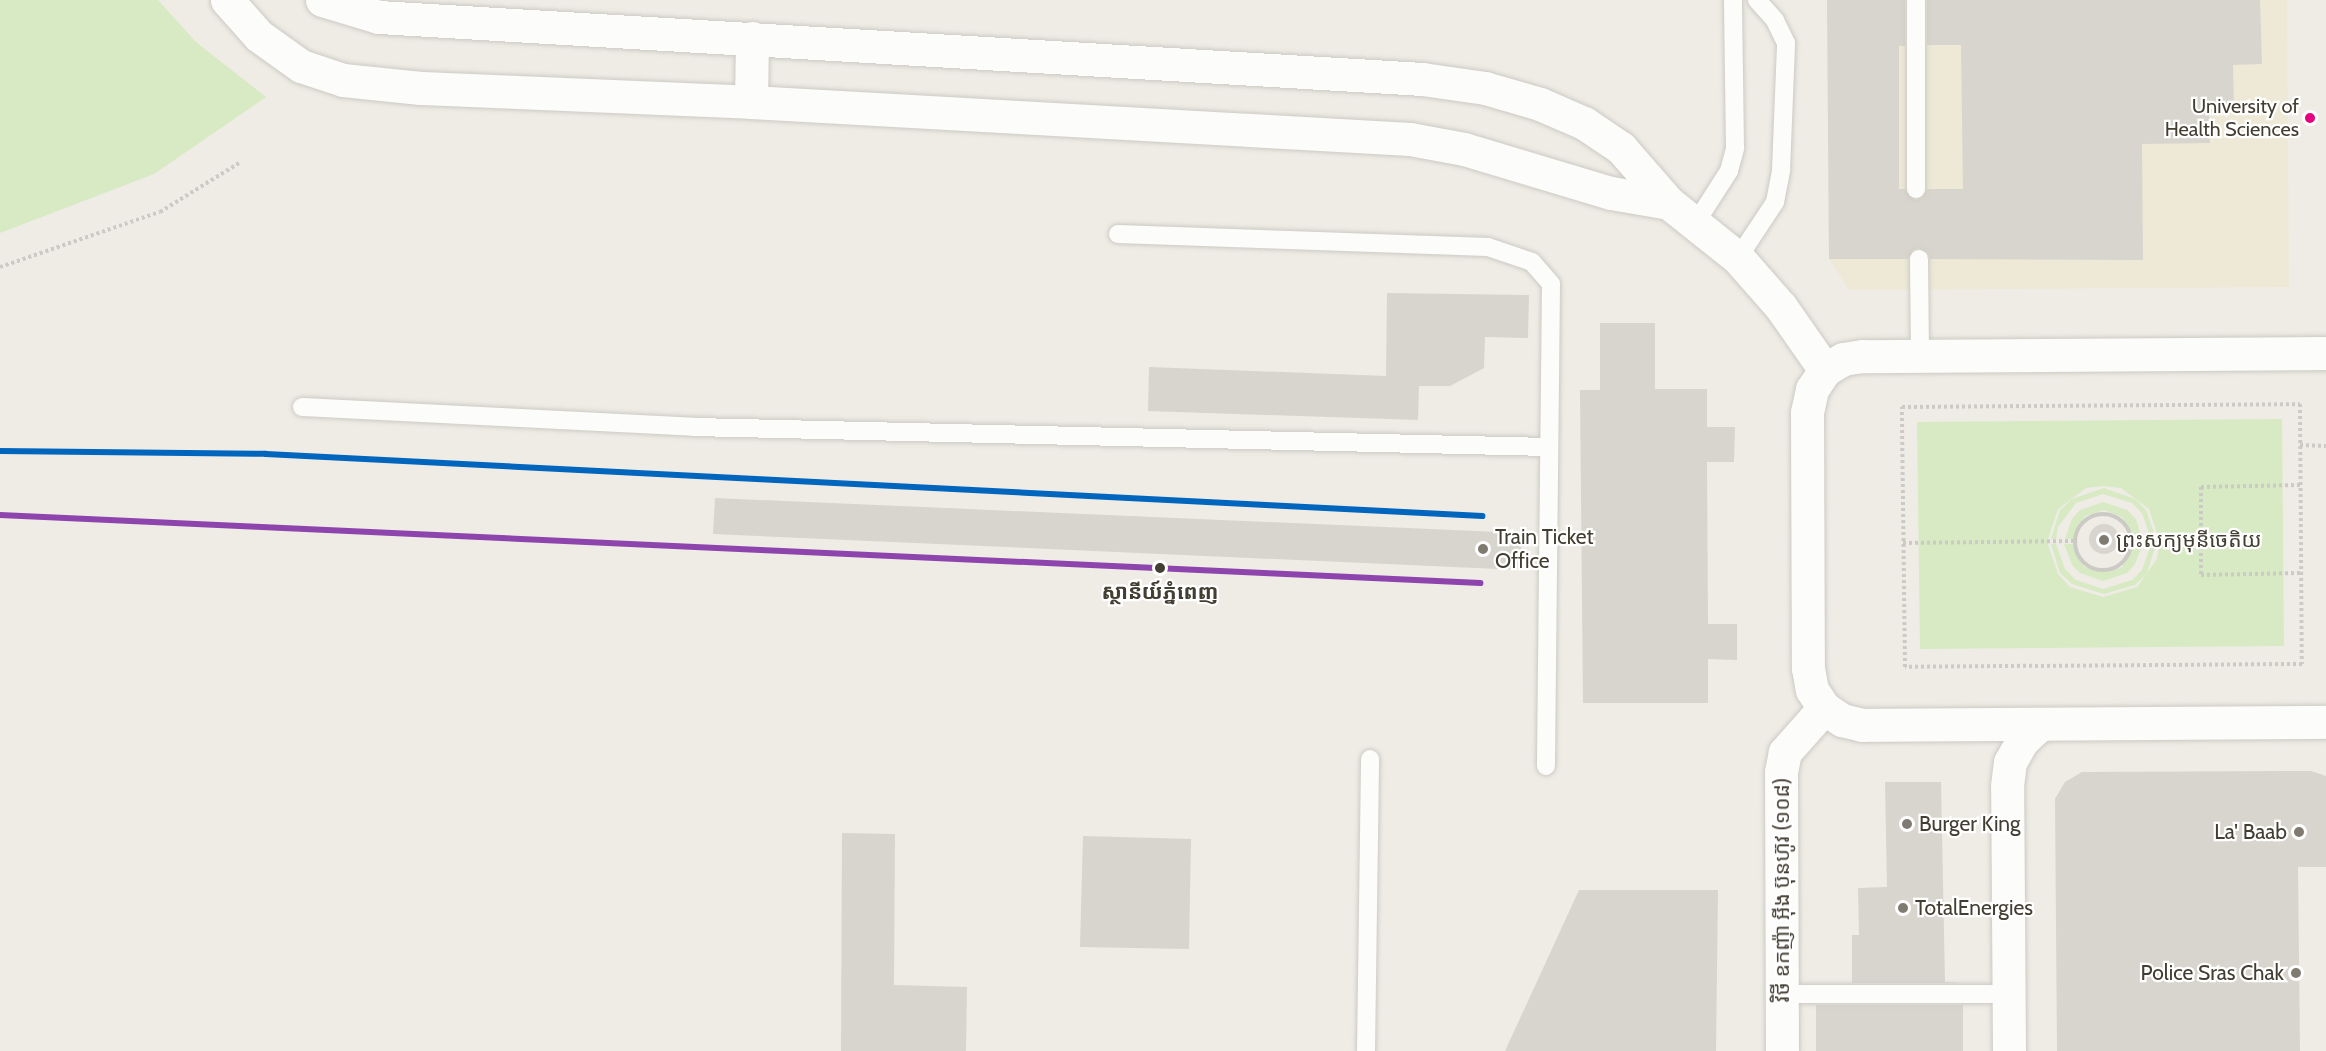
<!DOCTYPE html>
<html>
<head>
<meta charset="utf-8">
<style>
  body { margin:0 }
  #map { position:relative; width:2326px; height:1051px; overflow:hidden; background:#eeece5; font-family:Cabin,"Noto Sans Khmer",sans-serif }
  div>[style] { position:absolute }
  .education>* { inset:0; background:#ede9d6 }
  .green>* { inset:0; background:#d7eac3 }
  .building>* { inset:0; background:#d7d5cd }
  .round { border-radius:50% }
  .path>* { height:4px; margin-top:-2px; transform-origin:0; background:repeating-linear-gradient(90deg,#cccac5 0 3px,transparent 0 6px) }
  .path>.ring { margin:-2px; padding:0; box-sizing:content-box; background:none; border:4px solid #cccac5; border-radius:50% }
  .roads { filter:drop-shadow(0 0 2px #cccac3) drop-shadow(0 0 2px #cccac3) }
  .service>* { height:18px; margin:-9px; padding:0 9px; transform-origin:9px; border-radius:9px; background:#fcfcfb }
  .minor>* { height:33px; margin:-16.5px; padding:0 16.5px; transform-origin:16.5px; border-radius:16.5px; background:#fcfcfb }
  .tertiary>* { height:33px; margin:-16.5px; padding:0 16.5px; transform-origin:16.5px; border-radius:16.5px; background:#fcfcfb }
  .rail-1>* { height:6px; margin:-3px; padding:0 3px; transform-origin:3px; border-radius:3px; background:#0065bd }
  .rail-2>* { height:6px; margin:-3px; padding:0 3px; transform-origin:3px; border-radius:3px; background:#8e44ad }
  .dots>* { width:16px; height:16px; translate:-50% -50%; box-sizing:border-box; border:3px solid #fff; border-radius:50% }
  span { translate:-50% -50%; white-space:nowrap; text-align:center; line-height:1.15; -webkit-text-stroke:4.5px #fff; paint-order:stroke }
  .bus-label { font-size:20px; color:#433e32 }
  .right { translate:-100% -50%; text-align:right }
  .poi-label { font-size:21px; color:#433e32 }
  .left { translate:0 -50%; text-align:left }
  .stop-label { font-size:21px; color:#433e32; font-weight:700 }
  .street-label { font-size:21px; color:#433e32 }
</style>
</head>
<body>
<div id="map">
  <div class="education">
    <i style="clip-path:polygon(1827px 0,2287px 0,2289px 287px,1849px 290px,1829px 259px)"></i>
  </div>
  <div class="green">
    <i style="clip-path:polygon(0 0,158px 0,196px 42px,266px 97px,154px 174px,0 233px)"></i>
    <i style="clip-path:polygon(evenodd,2282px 419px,2284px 646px,1920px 649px,1917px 422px,2282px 419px,2103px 486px,2121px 488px,2149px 509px,2160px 542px,2157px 559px,2137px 587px,2103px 597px,2070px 587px,2058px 574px,2047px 542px,2058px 509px,2086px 488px,2103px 486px)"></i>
    <i style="clip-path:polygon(2104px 488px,2135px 499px,2146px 510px,2156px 539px,2151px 539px,2142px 513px,2132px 503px,2103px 494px,2076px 503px,2058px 527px,2056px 539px,2051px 539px,2060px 510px,2072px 499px)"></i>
    <i style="clip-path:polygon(2103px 502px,2127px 510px,2136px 519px,2142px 539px,2134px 539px,2122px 517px,2104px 510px,2085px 516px,2073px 539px,2065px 539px,2072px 519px,2080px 510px)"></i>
    <i style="clip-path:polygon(2051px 544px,2056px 544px,2065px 569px,2076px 580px,2103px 589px,2132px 580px,2142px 570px,2151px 545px,2156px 544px,2147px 573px,2135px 585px,2104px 594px,2072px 584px,2060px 573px)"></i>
    <i style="clip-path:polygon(2064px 544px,2073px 544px,2085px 567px,2104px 572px,2122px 567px,2134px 544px,2143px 544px,2135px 564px,2127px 573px,2103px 581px,2080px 573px,2072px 565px)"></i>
  </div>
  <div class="building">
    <i style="clip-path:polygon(1827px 0,1905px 0,1905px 46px,1899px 46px,1899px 189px,1905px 189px,1915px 200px,1922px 198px,1927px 189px,1963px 189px,1961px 45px,1927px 45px,1927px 0,2260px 0,2262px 64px,2233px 65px,2234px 110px,2209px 111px,2210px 143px,2142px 144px,2143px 260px,1930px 259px,1928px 253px,1919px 248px,1913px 250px,1908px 259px,1829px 259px)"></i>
    <i style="clip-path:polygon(1387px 293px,1529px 295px,1528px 338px,1485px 337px,1484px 368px,1450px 386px,1419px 386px,1418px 420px,1148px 411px,1149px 367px,1386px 376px)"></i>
    <i style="clip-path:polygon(1600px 323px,1655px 323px,1655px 389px,1707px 389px,1707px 427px,1735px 427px,1734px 462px,1707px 462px,1708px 624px,1737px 624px,1737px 660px,1708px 659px,1708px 703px,1583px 703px,1580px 390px,1600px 390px)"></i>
    <i style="clip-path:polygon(715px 498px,1522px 533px,1520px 570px,713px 534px)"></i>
    <i class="round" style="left:2089px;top:524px;width:30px;height:30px"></i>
    <i style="clip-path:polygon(2311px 771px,2326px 776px,2326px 867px,2298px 867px,2300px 1051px,2057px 1051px,2055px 799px,2065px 782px,2082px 772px)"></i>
    <i style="clip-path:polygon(1885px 782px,1941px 782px,1945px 982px,1963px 983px,1852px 983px,1852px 935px,1859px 935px,1858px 888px,1887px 887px)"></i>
    <i style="clip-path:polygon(842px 833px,895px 834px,894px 985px,967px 987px,966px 1051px,841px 1051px)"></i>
    <i style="clip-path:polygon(1083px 836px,1191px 839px,1189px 949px,1080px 947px)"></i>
    <i style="clip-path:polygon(1579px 890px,1718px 890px,1716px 1051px,1505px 1051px)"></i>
    <i style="clip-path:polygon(1816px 1005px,1963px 1005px,1963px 1051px,1816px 1051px)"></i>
  </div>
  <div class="path">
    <i style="left:0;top:267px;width:169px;rotate:-19deg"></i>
    <i style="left:160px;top:212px;width:93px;rotate:-31.8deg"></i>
    <i style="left:2300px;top:404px;width:260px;rotate:89.6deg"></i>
    <i style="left:2302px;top:664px;width:397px;rotate:179.6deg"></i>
    <i style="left:1905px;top:667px;width:260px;rotate:-90.7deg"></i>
    <i style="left:1902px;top:407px;width:398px;rotate:-0.4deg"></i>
    <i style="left:2300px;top:445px;width:26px;rotate:2deg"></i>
    <i style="left:2300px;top:485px;width:99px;rotate:178.8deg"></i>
    <i style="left:2201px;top:487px;width:88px;rotate:90deg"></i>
    <i style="left:2201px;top:575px;width:100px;rotate:-1.1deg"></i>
    <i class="ring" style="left:2075px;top:514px;width:52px;height:52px"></i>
    <i style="left:2132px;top:541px;width:69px;rotate:-0.8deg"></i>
    <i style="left:1903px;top:543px;width:172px;rotate:-0.7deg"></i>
  </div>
  <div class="roads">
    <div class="service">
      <i style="left:1916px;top:0;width:189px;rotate:90deg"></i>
      <i style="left:1695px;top:224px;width:63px;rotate:-57.3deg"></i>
      <i style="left:1729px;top:171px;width:24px;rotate:-75deg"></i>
      <i style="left:1735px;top:148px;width:148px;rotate:-90.8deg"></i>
      <i style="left:1118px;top:234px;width:370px;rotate:2deg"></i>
      <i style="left:1488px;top:247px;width:46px;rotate:18.8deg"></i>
      <i style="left:1532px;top:262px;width:29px;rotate:49deg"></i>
      <i style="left:1551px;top:284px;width:482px;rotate:90.6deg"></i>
      <i style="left:1738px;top:258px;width:67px;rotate:-56.5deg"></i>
      <i style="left:1775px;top:202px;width:33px;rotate:-79deg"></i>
      <i style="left:1781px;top:170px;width:127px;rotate:-87.7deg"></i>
      <i style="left:1786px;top:43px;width:25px;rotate:-116deg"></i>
      <i style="left:1775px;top:20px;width:27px;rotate:-132deg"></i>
      <i style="left:1919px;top:259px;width:97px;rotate:89.4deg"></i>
      <i style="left:302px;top:407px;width:393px;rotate:2.9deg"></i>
      <i style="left:694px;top:427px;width:855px;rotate:1.34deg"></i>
      <i style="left:1782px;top:994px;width:226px"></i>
      <i style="left:1366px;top:1051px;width:292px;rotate:-89.2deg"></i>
    </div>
    <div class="minor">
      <i style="left:2009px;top:1051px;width:265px;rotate:-90.4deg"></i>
      <i style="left:2007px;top:786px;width:24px;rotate:-83deg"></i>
      <i style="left:2010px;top:762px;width:24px;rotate:-60deg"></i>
      <i style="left:2022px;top:741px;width:25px;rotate:-43deg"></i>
    </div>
    <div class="tertiary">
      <i style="left:227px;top:0;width:48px;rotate:48.4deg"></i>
      <i style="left:259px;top:36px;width:52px;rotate:35.5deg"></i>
      <i style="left:301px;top:66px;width:44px;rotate:18.4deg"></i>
      <i style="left:343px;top:80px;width:78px;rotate:5.9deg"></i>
      <i style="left:421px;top:88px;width:330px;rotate:2.4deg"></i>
      <i style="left:751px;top:102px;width:660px;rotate:3.21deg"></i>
      <i style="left:1410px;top:139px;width:55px;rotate:10.5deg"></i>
      <i style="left:1464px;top:149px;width:153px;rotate:16.7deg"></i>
      <i style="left:1611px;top:193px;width:59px;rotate:9.8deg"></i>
      <i style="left:322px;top:0;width:59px;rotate:16.6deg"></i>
      <i style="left:379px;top:17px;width:1045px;rotate:3.4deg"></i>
      <i style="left:1422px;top:79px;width:64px;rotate:8.1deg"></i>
      <i style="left:1485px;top:88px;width:57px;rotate:16.2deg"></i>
      <i style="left:1540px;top:104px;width:48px;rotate:23.4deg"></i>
      <i style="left:1584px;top:123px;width:45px;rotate:34deg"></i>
      <i style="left:1621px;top:148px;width:73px;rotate:48.9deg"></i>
      <i style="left:1669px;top:203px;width:88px;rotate:38.6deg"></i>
      <i style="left:1738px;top:258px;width:65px;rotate:48.7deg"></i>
      <i style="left:1781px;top:307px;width:77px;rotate:55.1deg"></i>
      <i style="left:751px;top:102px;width:64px;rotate:-89.1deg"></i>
      <i style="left:2326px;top:353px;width:464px;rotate:179.6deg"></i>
      <i style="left:1862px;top:356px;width:19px;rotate:171deg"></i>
      <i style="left:1843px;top:359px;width:21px;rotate:149deg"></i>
      <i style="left:1825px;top:370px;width:23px;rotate:124deg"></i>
      <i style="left:1812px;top:389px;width:24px;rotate:102deg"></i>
      <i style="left:1807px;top:412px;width:256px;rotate:89.8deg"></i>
      <i style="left:1808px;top:668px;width:22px;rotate:80deg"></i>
      <i style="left:1812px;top:690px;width:22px;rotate:56deg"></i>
      <i style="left:1824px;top:708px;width:22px;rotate:34deg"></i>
      <i style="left:1842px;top:720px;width:21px;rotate:14deg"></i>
      <i style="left:1862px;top:725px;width:464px;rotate:-0.4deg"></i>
      <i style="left:1782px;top:1051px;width:279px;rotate:-90.2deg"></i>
      <i style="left:1781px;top:772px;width:20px;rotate:-79deg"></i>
      <i style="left:1785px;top:752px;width:59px;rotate:-48.4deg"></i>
    </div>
  </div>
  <div class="rail-1">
    <i style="left:0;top:451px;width:266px;rotate:0.6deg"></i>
    <i style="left:266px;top:454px;width:1218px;rotate:2.92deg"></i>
  </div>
  <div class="rail-2">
    <i style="left:0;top:515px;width:1482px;rotate:2.63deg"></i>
  </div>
  <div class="dots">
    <i style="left:2310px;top:118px;background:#e5007d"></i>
    <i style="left:2104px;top:540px;background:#7f7b71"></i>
    <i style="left:1483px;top:549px;background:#7f7b71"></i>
    <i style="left:1160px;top:568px;background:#433e32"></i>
    <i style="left:1907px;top:824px;background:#7f7b71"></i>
    <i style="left:2299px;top:832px;background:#7f7b71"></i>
    <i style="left:1903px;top:908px;background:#7f7b71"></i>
    <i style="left:2296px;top:973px;background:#7f7b71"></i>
  </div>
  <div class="bus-label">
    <span class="right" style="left:2299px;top:118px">University of<br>Health Sciences</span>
  </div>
  <div class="poi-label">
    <span class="left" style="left:1495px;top:549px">Train Ticket<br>Office</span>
    <span class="left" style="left:2116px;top:540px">ព្រះសក្យមុនីចេតិយ</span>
    <span class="left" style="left:1919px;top:824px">Burger King</span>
    <span class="right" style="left:2287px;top:832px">La' Baab</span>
    <span class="left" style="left:1915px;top:908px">TotalEnergies</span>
    <span class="right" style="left:2284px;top:973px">Police Sras Chak</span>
  </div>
  <div class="stop-label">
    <span style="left:1160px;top:592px">ស្ថានីយ៍ភ្នំពេញ</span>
  </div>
  <div class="street-label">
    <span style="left:1782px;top:890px;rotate:-90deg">វិថី ឧកញ៉ា អ៊ីង ប៊ុនហ៊ូវ (១០៨)</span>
  </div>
</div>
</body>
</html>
